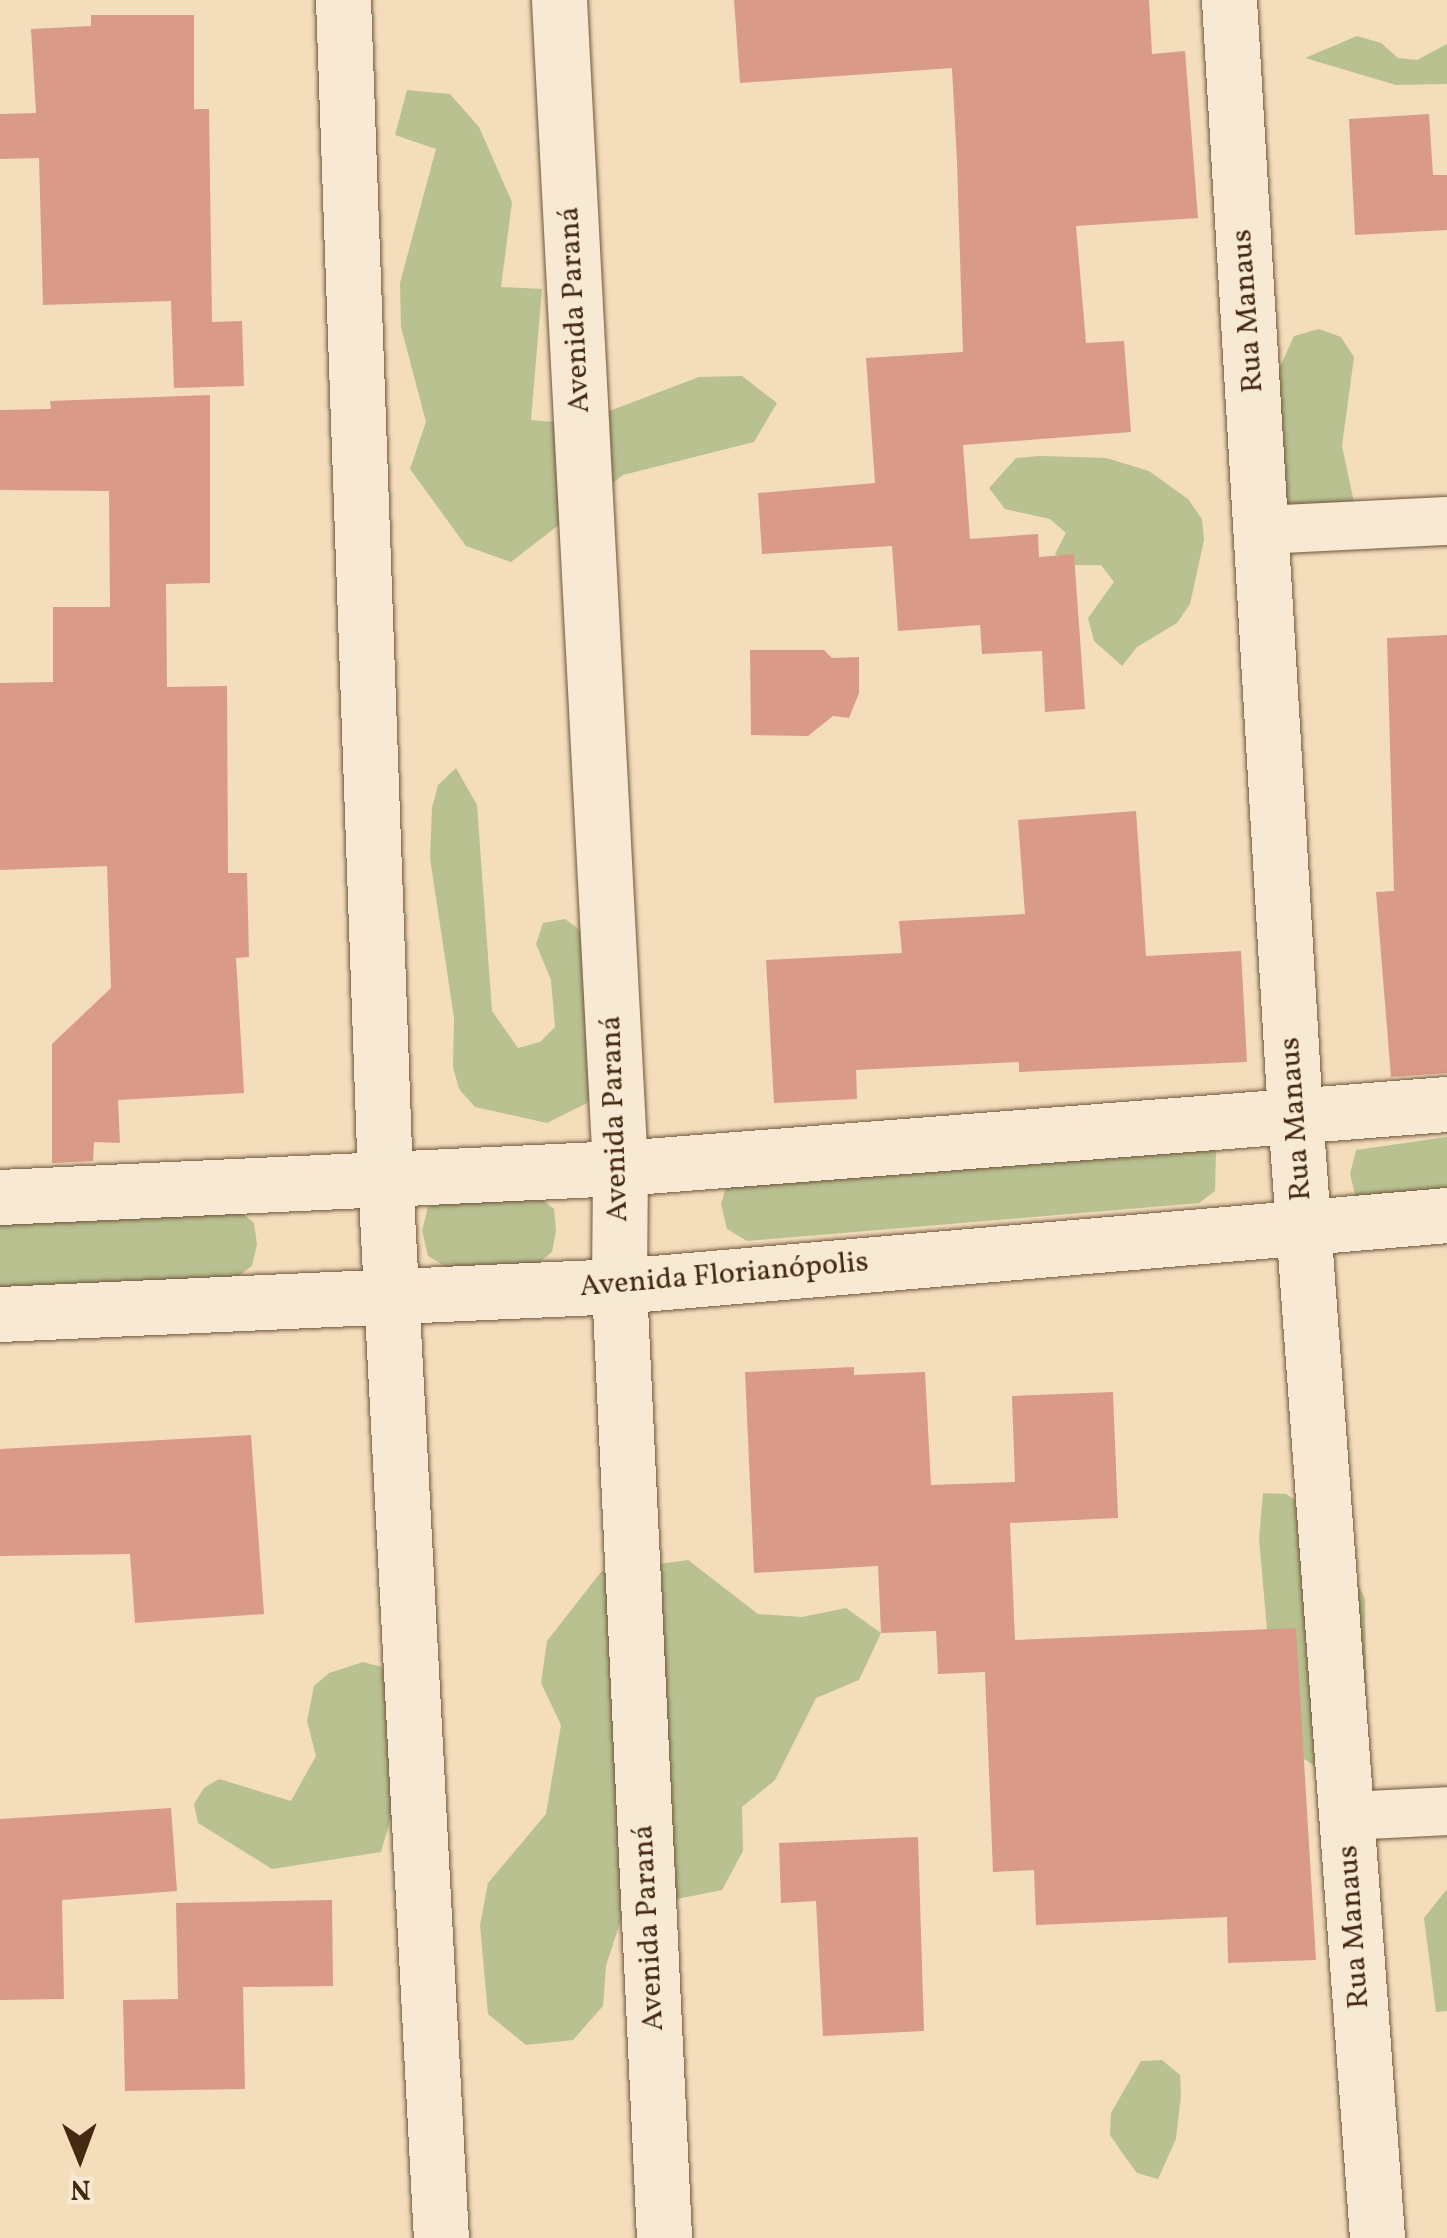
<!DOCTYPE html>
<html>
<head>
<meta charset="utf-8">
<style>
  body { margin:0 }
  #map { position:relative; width:1447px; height:2238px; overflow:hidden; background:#f3ddbb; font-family:Vollkorn,serif }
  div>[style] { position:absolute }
  .green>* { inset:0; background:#b9c191 }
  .building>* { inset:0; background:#da9a88 }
  .roads { filter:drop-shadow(0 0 2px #70563b) drop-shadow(0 0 2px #70563b) }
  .minor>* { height:48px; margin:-24px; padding:0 24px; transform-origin:24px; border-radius:24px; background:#f7e9d3 }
  .tertiary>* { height:55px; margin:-27.5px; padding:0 27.5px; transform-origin:27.5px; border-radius:27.5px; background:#f7e9d3 }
  .secondary>* { height:55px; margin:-27.5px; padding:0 27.5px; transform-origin:27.5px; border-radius:27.5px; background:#f7e9d3 }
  span { translate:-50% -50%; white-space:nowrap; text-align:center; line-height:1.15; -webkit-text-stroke:10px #f7e9d3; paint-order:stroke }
  .street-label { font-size:30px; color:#452910 }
  .north { position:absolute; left:30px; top:2108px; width:100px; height:100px; -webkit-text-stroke:8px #f7e9d3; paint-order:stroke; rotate:179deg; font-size:28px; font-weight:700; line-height:40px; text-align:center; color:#452910 }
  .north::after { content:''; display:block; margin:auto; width:35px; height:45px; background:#452910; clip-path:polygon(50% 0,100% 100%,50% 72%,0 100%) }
</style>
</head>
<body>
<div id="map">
  <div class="green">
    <i style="clip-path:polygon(1357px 36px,1381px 43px,1398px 58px,1417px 60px,1447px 44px,1447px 84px,1396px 85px,1305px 58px)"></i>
    <i style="clip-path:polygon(407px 90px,450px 94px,479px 127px,512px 202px,501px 287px,542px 289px,531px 420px,575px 424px,699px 377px,742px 376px,777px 403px,754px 442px,623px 475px,511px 562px,466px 546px,410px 469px,426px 422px,401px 327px,400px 283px,436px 149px,395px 135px)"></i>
    <i style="clip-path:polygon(1319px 329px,1341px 337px,1354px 357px,1342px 446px,1354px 502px,1282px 516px,1275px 378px,1294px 336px)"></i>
    <i style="clip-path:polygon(1040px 456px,1106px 458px,1149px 471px,1188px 499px,1202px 519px,1204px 540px,1190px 604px,1177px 623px,1137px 647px,1122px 666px,1094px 641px,1088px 618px,1114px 582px,1101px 565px,1074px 565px,1055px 554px,1066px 533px,1050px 519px,1005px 509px,989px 488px,1016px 458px)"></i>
    <i style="clip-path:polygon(456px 768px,477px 805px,492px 1011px,518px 1048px,540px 1042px,555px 1027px,551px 980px,536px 944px,543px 923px,565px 919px,581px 931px,600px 1080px,587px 1103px,547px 1123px,475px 1107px,459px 1089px,453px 1067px,454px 1018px,430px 858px,432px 808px,438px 785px)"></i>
    <i style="clip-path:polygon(1447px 1137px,1447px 1204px,1356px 1199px,1350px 1174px,1356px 1150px)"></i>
    <i style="clip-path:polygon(1216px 1149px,1215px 1191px,1199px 1203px,747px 1241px,727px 1229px,721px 1204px,728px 1181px)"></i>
    <i style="clip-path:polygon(536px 1195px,554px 1209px,556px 1231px,552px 1252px,537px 1264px,448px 1268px,428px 1256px,422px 1231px,428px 1207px,450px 1199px)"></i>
    <i style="clip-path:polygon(236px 1208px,254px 1223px,257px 1244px,252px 1266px,237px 1277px,0 1290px,0 1221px)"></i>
    <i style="clip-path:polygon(1263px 1493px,1286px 1494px,1305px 1506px,1334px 1537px,1365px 1599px,1367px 1734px,1323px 1771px,1301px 1757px,1270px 1663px,1259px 1539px)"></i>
    <i style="clip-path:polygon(688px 1560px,758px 1614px,802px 1617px,846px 1608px,881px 1633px,859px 1680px,816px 1698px,775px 1780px,742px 1807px,743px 1851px,722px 1890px,677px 1899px,634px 1879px,606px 1966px,603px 2006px,573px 2040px,526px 2045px,488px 2014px,480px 1925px,488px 1883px,546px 1814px,561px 1725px,541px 1683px,547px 1641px,601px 1572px)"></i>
    <i style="clip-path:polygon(363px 1662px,382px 1667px,388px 1685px,396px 1800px,381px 1852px,272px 1869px,198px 1823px,194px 1804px,204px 1788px,219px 1779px,291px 1801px,316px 1756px,307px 1721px,314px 1686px,329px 1673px)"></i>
    <i style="clip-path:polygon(1447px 1889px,1447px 2011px,1436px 2012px,1424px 1918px)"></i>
    <i style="clip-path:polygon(1162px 2060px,1180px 2075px,1181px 2095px,1176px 2139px,1158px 2179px,1137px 2173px,1123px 2154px,1110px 2135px,1111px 2113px,1141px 2061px)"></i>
  </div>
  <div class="building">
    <i style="clip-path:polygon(734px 0,1149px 0,1152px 54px,1185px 51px,1198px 218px,1076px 226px,1086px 343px,1124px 341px,1131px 432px,963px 445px,970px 539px,1038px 534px,1039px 557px,1074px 554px,1085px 709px,1045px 712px,1042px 651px,982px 654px,980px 625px,898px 631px,892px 546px,762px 554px,758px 493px,875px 483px,866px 358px,963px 352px,957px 162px,952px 68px,740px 83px)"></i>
    <i style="clip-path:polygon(91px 15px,194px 15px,194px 109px,209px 109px,212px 322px,242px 321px,244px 386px,174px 388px,171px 301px,43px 305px,39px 158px,0 159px,0 114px,36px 113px,31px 29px,91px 26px)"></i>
    <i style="clip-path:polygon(1429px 114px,1433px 175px,1447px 175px,1447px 230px,1355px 235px,1349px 119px)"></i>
    <i style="clip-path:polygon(210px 395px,210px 583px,166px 584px,167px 687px,227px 686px,228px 873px,247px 873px,249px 957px,236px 958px,244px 1093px,118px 1100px,120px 1143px,94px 1142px,93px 1161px,52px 1163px,52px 1044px,111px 988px,107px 866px,0 870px,0 683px,53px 682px,53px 607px,110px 607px,109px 491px,0 490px,0 410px,51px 409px,50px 401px)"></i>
    <i style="clip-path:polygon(1447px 635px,1447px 1073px,1391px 1077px,1376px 892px,1394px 891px,1387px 638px)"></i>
    <i style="clip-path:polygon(750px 650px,824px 650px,832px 658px,859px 657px,859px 693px,849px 718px,833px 716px,808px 736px,751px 735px)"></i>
    <i style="clip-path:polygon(1136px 811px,1146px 956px,1241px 951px,1247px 1062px,1019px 1072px,1019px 1062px,856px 1070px,857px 1099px,774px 1103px,766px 960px,902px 953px,899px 921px,1025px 914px,1018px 820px)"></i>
    <i style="clip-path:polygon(854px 1367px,854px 1375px,925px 1372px,931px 1485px,1015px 1482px,1012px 1396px,1113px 1392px,1118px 1518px,1010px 1523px,1015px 1640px,1296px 1628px,1316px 1960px,1228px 1963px,1227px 1917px,1036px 1925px,1034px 1870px,993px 1872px,985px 1672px,938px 1674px,936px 1631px,881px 1633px,878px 1566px,754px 1573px,745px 1372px)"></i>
    <i style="clip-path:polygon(251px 1435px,264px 1614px,135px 1623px,130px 1554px,0 1556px,0 1449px)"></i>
    <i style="clip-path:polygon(171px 1808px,177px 1891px,62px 1900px,64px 1999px,0 2000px,0 1819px)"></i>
    <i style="clip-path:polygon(918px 1837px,924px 2031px,823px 2036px,816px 1901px,781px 1903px,779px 1843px)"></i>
    <i style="clip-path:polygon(332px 1900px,333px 1986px,243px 1987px,245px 2089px,125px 2091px,123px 2000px,178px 1999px,176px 1903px)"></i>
  </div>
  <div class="roads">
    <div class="minor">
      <i style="left:1261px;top:530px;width:186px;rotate:-2.8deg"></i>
      <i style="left:1346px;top:1816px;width:101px;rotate:-2.8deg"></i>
    </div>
    <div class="tertiary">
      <i style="left:1229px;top:0;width:1117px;rotate:86.61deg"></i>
      <i style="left:1295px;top:1115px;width:1126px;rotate:85.82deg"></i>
      <i style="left:0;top:1197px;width:621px;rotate:-2.68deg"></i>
      <i style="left:620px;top:1168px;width:829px;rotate:-4.43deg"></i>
      <i style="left:0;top:1314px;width:620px;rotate:-2.59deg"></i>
      <i style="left:619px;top:1286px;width:831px;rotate:-4.9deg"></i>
    </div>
    <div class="secondary">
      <i style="left:343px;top:0;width:1179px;rotate:87.96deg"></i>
      <i style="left:385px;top:1178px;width:1061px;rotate:86.98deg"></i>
      <i style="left:559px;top:0;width:1170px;rotate:87.01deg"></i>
      <i style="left:620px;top:1168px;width:118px;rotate:90.5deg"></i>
      <i style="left:619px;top:1286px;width:953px;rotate:87.29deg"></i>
    </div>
  </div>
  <div class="street-label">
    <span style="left:575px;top:310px;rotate:-93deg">Avenida Paraná</span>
    <span style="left:1248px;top:311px;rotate:-94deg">Rua Manaus</span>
    <span style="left:615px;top:1119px;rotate:-92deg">Avenida Paraná</span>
    <span style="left:1296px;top:1119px;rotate:-94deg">Rua Manaus</span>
    <span style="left:724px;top:1275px;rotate:-5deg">Avenida Florianópolis</span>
    <span style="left:1354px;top:1927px;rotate:-94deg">Rua Manaus</span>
    <span style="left:649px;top:1928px;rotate:-93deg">Avenida Paraná</span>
  </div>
  <div class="north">N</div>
</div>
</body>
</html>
